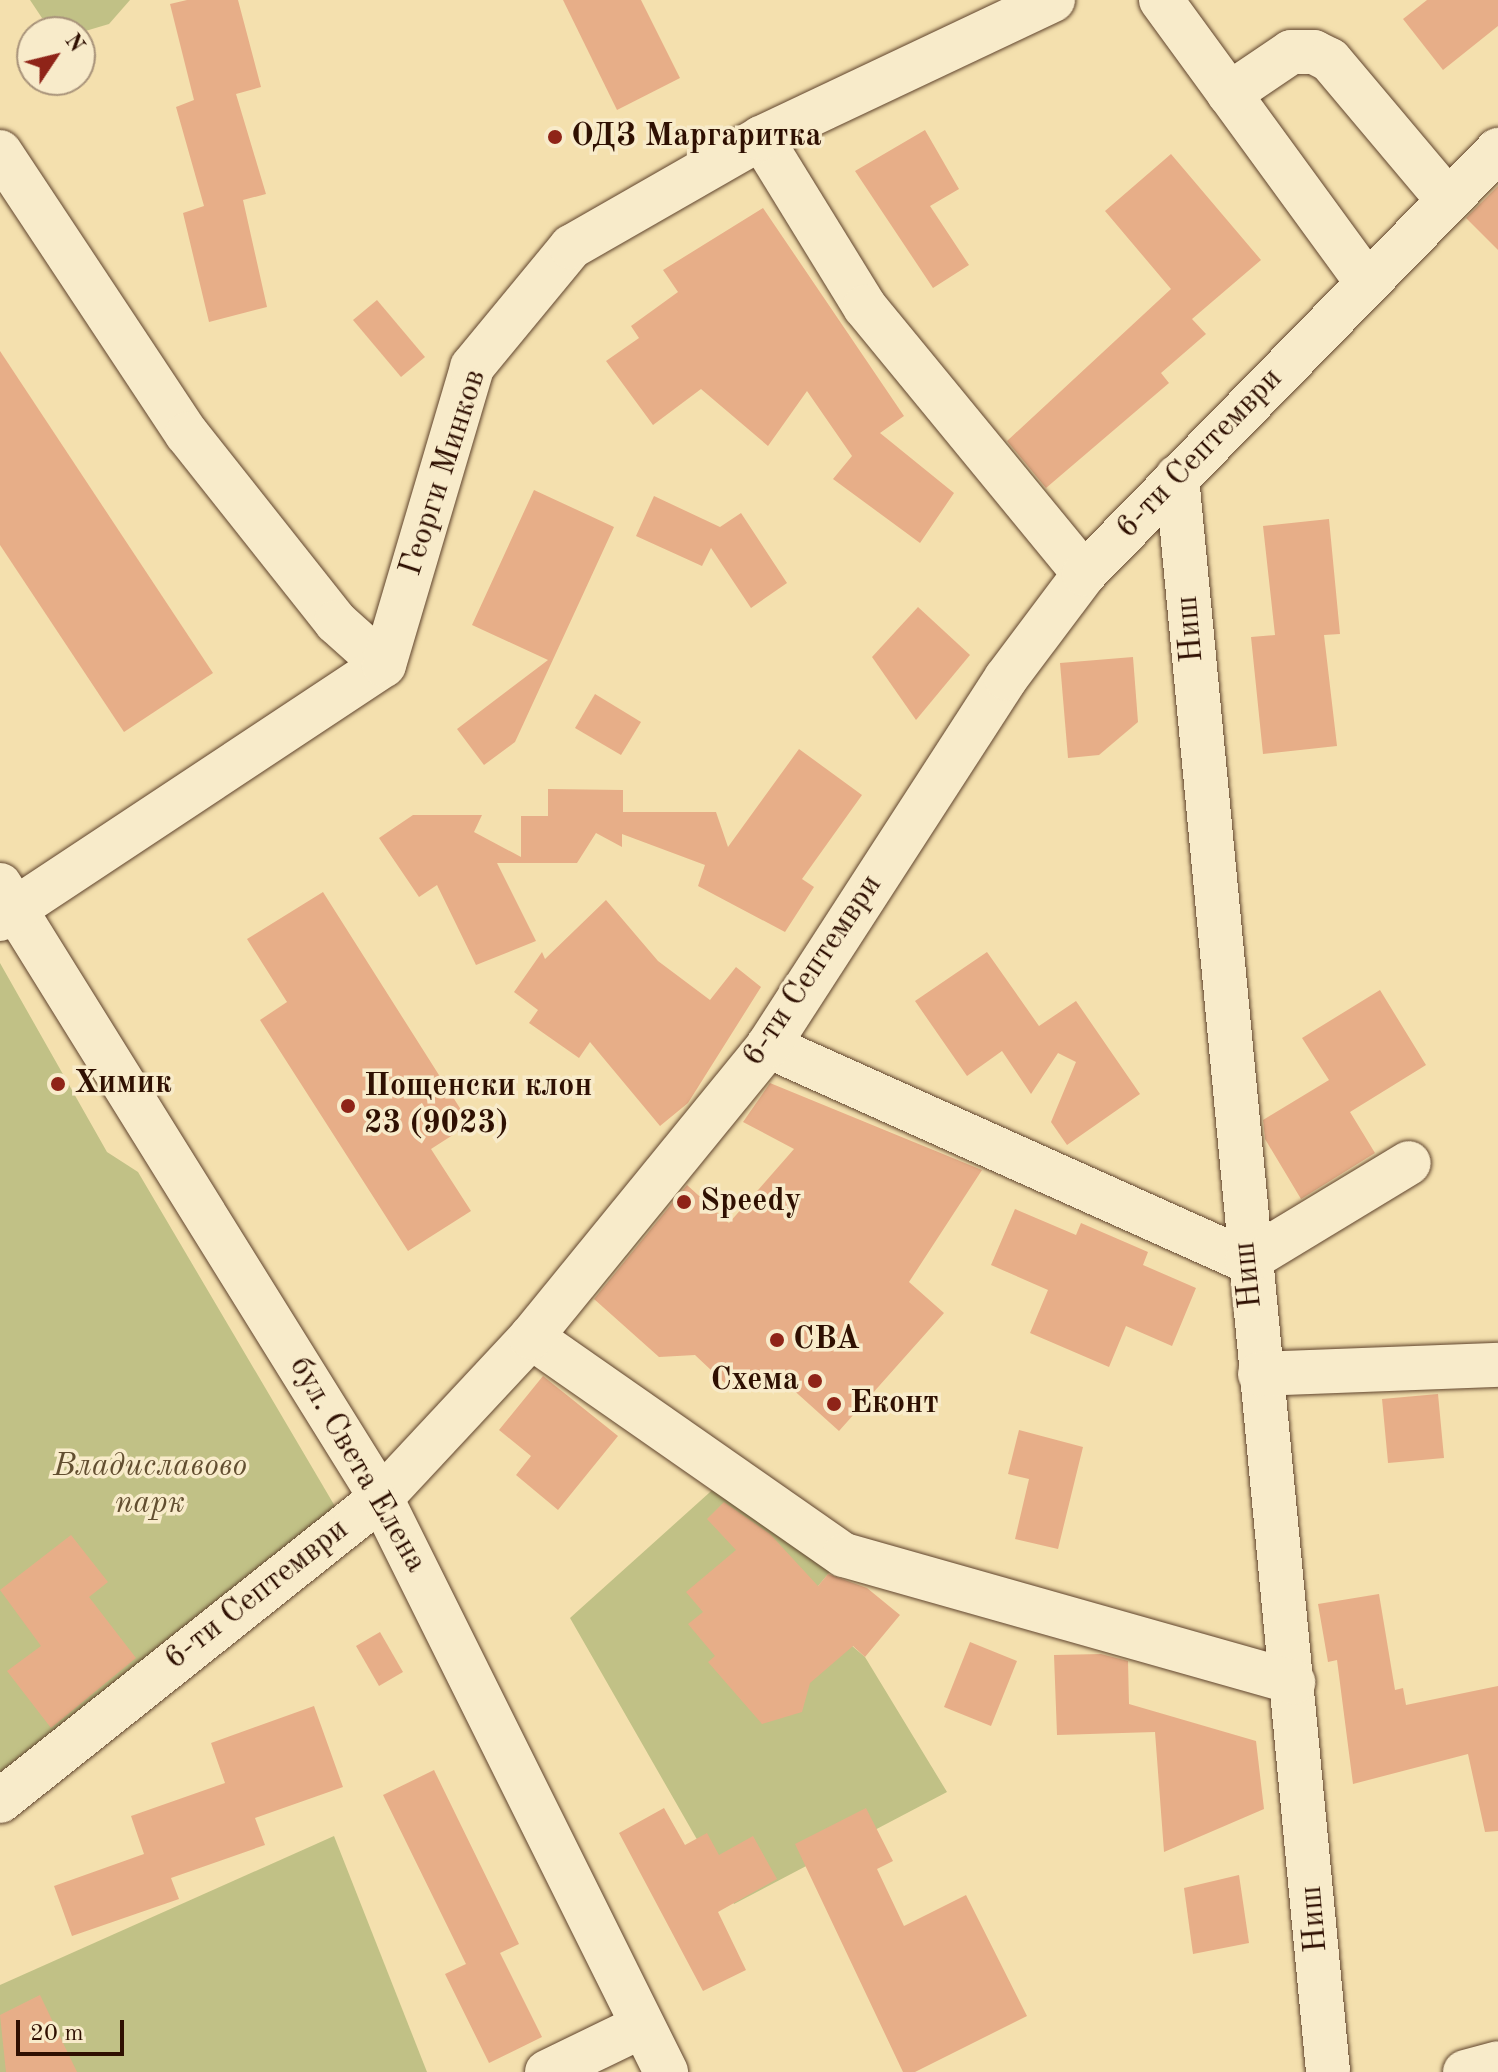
<!DOCTYPE html>
<html>
<head>
<meta charset="utf-8">
<style>
  body { margin:0 }
  #map { position:relative; width:1498px; height:2072px; overflow:hidden; background:#f4e0ae; font-family:"Old Standard TT",serif }
  div>[style] { position:absolute }
  .green>* { inset:0; background:#c1c186 }
  .building>* { inset:0; background:#e7ae88 }
  .roads { filter:drop-shadow(0 0 2px #60442d) drop-shadow(0 0 2px #60442d) }
  .minor>* { height:44px; margin:-22px; padding:0 22px; transform-origin:22px; border-radius:22px; background:#f8ebca }
  .dots>* { width:22px; height:22px; translate:-50% -50%; box-sizing:border-box; border:4px solid #f8ebca; border-radius:50% }
  span { translate:-50% -50%; white-space:nowrap; text-align:center; line-height:1.15; -webkit-text-stroke:7px #f8ebca; paint-order:stroke }
  .poi-label { font-size:32px; color:#2f1002; font-weight:700 }
  .left { translate:0 -50%; text-align:left }
  .right { translate:-100% -50%; text-align:right }
  .street-label { font-size:32px; color:#2f1002 }
  .park-label { font-size:32px; color:#624e30; font-style:italic }
  .north { position:absolute; left:16px; top:16px; width:80px; height:80px; box-sizing:border-box; background:#f8ebca; border:2px solid #a8937a; border-radius:50%; rotate:55deg; font-size:22px; font-weight:700; line-height:32px; text-align:center; color:#2f1002 }
  .north::after { content:''; display:block; margin:auto; width:28px; height:36px; background:#8f2418; clip-path:polygon(50% 0,100% 100%,50% 72%,0 100%) }
  .scale { position:absolute; left:16px; top:2020px; width:108px; height:36px; box-sizing:border-box; border:4px solid #2f1002; border-top:0; padding-left:10px; font-size:24px; line-height:28px; white-space:nowrap; color:#2f1002; -webkit-text-stroke:6px #f8ebca; paint-order:stroke }
</style>
</head>
<body>
<div id="map">
  <div class="green">
    <i style="clip-path:polygon(30px 0,130px 0,109px 24px,82px 32px,42px 18px)"></i>
    <i style="clip-path:polygon(0 963px,107px 1152px,138px 1172px,346px 1525px,0 1807px)"></i>
    <i style="clip-path:polygon(729px 1475px,844px 1555px,803px 1604px,865px 1657px,947px 1792px,734px 1904px,570px 1618px)"></i>
    <i style="clip-path:polygon(334px 1836px,427px 2072px,0 2072px,0 1985px)"></i>
  </div>
  <div class="building">
    <i style="clip-path:polygon(187px 0,238px 0,261px 87px,236px 94px,266px 194px,243px 200px,267px 307px,209px 322px,183px 213px,204px 206px,176px 107px,194px 100px,170px 4px)"></i>
    <i style="clip-path:polygon(563px 0,641px 0,680px 78px,617px 110px)"></i>
    <i style="clip-path:polygon(1427px 0,1498px 0,1498px 26px,1443px 70px,1403px 19px)"></i>
    <i style="clip-path:polygon(925px 130px,959px 189px,930px 206px,969px 265px,933px 288px,855px 171px)"></i>
    <i style="clip-path:polygon(1171px 154px,1261px 260px,1192px 319px,1206px 334px,1161px 373px,1169px 383px,1046px 488px,1007px 441px,1171px 289px,1105px 211px)"></i>
    <i style="clip-path:polygon(1498px 186px,1498px 250px,1466px 218px)"></i>
    <i style="clip-path:polygon(763px 208px,904px 416px,880px 433px,954px 493px,920px 543px,833px 479px,852px 456px,807px 391px,768px 446px,701px 389px,653px 425px,606px 361px,639px 338px,631px 326px,678px 292px,663px 270px)"></i>
    <i style="clip-path:polygon(377px 300px,425px 357px,401px 377px,353px 320px)"></i>
    <i style="clip-path:polygon(0 351px,213px 673px,124px 732px,0 545px)"></i>
    <i style="clip-path:polygon(534px 490px,614px 527px,515px 742px,484px 765px,457px 729px,548px 660px,472px 625px)"></i>
    <i style="clip-path:polygon(654px 496px,720px 527px,741px 513px,787px 583px,751px 608px,711px 548px,702px 566px,636px 536px)"></i>
    <i style="clip-path:polygon(1329px 519px,1340px 634px,1324px 635px,1337px 746px,1263px 754px,1251px 637px,1275px 635px,1263px 526px)"></i>
    <i style="clip-path:polygon(918px 607px,970px 655px,916px 720px,872px 657px)"></i>
    <i style="clip-path:polygon(1133px 657px,1138px 722px,1099px 755px,1068px 758px,1060px 663px)"></i>
    <i style="clip-path:polygon(595px 694px,641px 722px,621px 755px,575px 728px)"></i>
    <i style="clip-path:polygon(799px 749px,862px 795px,802px 879px,814px 887px,785px 932px,698px 886px,705px 865px,622px 834px,622px 847px,596px 833px,577px 863px,497px 863px,536px 941px,476px 965px,437px 885px,419px 897px,379px 838px,413px 815px,482px 815px,474px 832px,521px 857px,521px 816px,548px 816px,548px 789px,623px 790px,623px 812px,716px 812px,728px 847px)"></i>
    <i style="clip-path:polygon(323px 892px,470px 1124px,431px 1149px,471px 1211px,408px 1251px,260px 1020px,287px 1002px,247px 939px)"></i>
    <i style="clip-path:polygon(606px 900px,658px 961px,710px 1000px,736px 967px,761px 987px,688px 1103px,660px 1126px,590px 1042px,579px 1058px,529px 1023px,538px 1010px,514px 992px,542px 952px,545px 959px)"></i>
    <i style="clip-path:polygon(987px 952px,1039px 1026px,1076px 1001px,1140px 1094px,1067px 1145px,1051px 1122px,1076px 1062px,1058px 1053px,1031px 1094px,1002px 1051px,967px 1076px,915px 1001px)"></i>
    <i style="clip-path:polygon(1380px 990px,1426px 1065px,1350px 1112px,1375px 1153px,1301px 1199px,1265px 1139px,1263px 1120px,1329px 1080px,1302px 1038px)"></i>
    <i style="clip-path:polygon(770px 1083px,982px 1170px,909px 1282px,944px 1313px,839px 1431px,789px 1386px,730px 1388px,695px 1355px,659px 1357px,594px 1299px,687px 1185px,729px 1223px,794px 1149px,743px 1122px)"></i>
    <i style="clip-path:polygon(1015px 1209px,1076px 1235px,1081px 1223px,1148px 1252px,1143px 1265px,1196px 1288px,1172px 1346px,1126px 1326px,1109px 1367px,1030px 1333px,1048px 1290px,991px 1265px)"></i>
    <i style="clip-path:polygon(543px 1376px,618px 1436px,558px 1510px,516px 1475px,531px 1456px,499px 1430px)"></i>
    <i style="clip-path:polygon(1438px 1394px,1444px 1458px,1388px 1463px,1382px 1399px)"></i>
    <i style="clip-path:polygon(1019px 1430px,1083px 1447px,1058px 1549px,1015px 1539px,1029px 1479px,1008px 1474px)"></i>
    <i style="clip-path:polygon(724px 1502px,770px 1534px,818px 1586px,828px 1574px,867px 1588px,900px 1615px,865px 1657px,853px 1646px,810px 1683px,802px 1712px,762px 1724px,708px 1662px,715px 1656px,688px 1624px,703px 1612px,686px 1592px,736px 1550px,707px 1519px)"></i>
    <i style="clip-path:polygon(71px 1535px,108px 1582px,89px 1597px,136px 1658px,51px 1728px,7px 1671px,41px 1646px,0 1590px)"></i>
    <i style="clip-path:polygon(1379px 1594px,1395px 1690px,1403px 1688px,1406px 1705px,1498px 1686px,1498px 1831px,1485px 1832px,1468px 1754px,1353px 1784px,1337px 1660px,1328px 1662px,1318px 1604px)"></i>
    <i style="clip-path:polygon(380px 1632px,403px 1672px,379px 1686px,356px 1646px)"></i>
    <i style="clip-path:polygon(970px 1642px,1017px 1661px,991px 1726px,944px 1707px)"></i>
    <i style="clip-path:polygon(1101px 1654px,1128px 1661px,1129px 1704px,1256px 1741px,1264px 1809px,1164px 1852px,1155px 1732px,1057px 1735px,1054px 1655px)"></i>
    <i style="clip-path:polygon(314px 1706px,343px 1787px,255px 1818px,265px 1845px,171px 1878px,179px 1899px,72px 1936px,54px 1886px,144px 1854px,131px 1816px,225px 1783px,211px 1743px)"></i>
    <i style="clip-path:polygon(434px 1770px,519px 1944px,500px 1953px,542px 2037px,489px 2063px,445px 1974px,466px 1964px,383px 1795px)"></i>
    <i style="clip-path:polygon(664px 1808px,685px 1845px,707px 1833px,719px 1855px,753px 1836px,777px 1879px,718px 1912px,746px 1970px,703px 1991px,619px 1833px)"></i>
    <i style="clip-path:polygon(866px 1808px,893px 1861px,877px 1869px,904px 1926px,966px 1895px,1027px 2016px,915px 2072px,903px 2072px,795px 1844px)"></i>
    <i style="clip-path:polygon(1239px 1875px,1249px 1943px,1193px 1954px,1184px 1888px)"></i>
    <i style="clip-path:polygon(40px 1995px,77px 2072px,6px 2072px,0 2015px)"></i>
  </div>
  <div class="roads">
    <div class="minor">
      <i style="left:1161px;top:0;width:350px;rotate:53.9deg"></i>
      <i style="left:1229px;top:94px;width:75px;rotate:-34.1deg"></i>
      <i style="left:1291px;top:52px;width:23px"></i>
      <i style="left:1314px;top:52px;width:18px;rotate:27deg"></i>
      <i style="left:1330px;top:60px;width:183px;rotate:49.9deg"></i>
      <i style="left:761px;top:138px;width:198px;rotate:58.4deg"></i>
      <i style="left:865px;top:307px;width:345px;rotate:50.6deg"></i>
      <i style="left:0;top:152px;width:338px;rotate:56.5deg"></i>
      <i style="left:187px;top:434px;width:240px;rotate:51.6deg"></i>
      <i style="left:336px;top:622px;width:64px;rotate:41.9deg"></i>
      <i style="left:1177px;top:477px;width:1602px;rotate:84.59deg"></i>
      <i style="left:0;top:885px;width:722px;rotate:58.14deg"></i>
      <i style="left:381px;top:1498px;width:641px;rotate:63.59deg"></i>
      <i style="left:0;top:919px;width:460px;rotate:-33.5deg"></i>
      <i style="left:384px;top:665px;width:311px;rotate:-73.5deg"></i>
      <i style="left:472px;top:367px;width:156px;rotate:-50.5deg"></i>
      <i style="left:571px;top:247px;width:219px;rotate:-29.8deg"></i>
      <i style="left:761px;top:138px;width:323px;rotate:-25.3deg"></i>
      <i style="left:768px;top:1046px;width:525px;rotate:24.17deg"></i>
      <i style="left:1247px;top:1261px;width:189px;rotate:-31.2deg"></i>
      <i style="left:531px;top:1337px;width:381px;rotate:34.9deg"></i>
      <i style="left:844px;top:1555px;width:467px;rotate:15.8deg"></i>
      <i style="left:1260px;top:1374px;width:238px;rotate:-2.2deg"></i>
      <i style="left:0;top:1801px;width:487px;rotate:-38.5deg"></i>
      <i style="left:381px;top:1498px;width:220px;rotate:-47deg"></i>
      <i style="left:531px;top:1337px;width:375px;rotate:-50.8deg"></i>
      <i style="left:768px;top:1046px;width:438px;rotate:-57.1deg"></i>
      <i style="left:1006px;top:678px;width:130px;rotate:-53.1deg"></i>
      <i style="left:1084px;top:574px;width:593px;rotate:-45.68deg"></i>
      <i style="left:547px;top:2072px;width:106px;rotate:-25.8deg"></i>
      <i style="left:1465px;top:2072px;width:34px;rotate:-15deg"></i>
    </div>
  </div>
  <div class="dots">
    <i style="left:555px;top:137px;background:#8f2418"></i>
    <i style="left:58px;top:1084px;background:#8f2418"></i>
    <i style="left:348px;top:1106px;background:#8f2418"></i>
    <i style="left:684px;top:1202px;background:#8f2418"></i>
    <i style="left:777px;top:1340px;background:#8f2418"></i>
    <i style="left:815px;top:1381px;background:#8f2418"></i>
    <i style="left:834px;top:1404px;background:#8f2418"></i>
  </div>
  <div class="poi-label">
    <span class="left" style="left:571px;top:137px">ОДЗ Маргаритка</span>
    <span class="left" style="left:74px;top:1084px">Химик</span>
    <span class="left" style="left:364px;top:1106px">Пощенски клон<br>23 (9023)</span>
    <span class="left" style="left:700px;top:1202px">Speedy</span>
    <span class="left" style="left:793px;top:1340px">CBA</span>
    <span class="right" style="left:799px;top:1381px">Схема</span>
    <span class="left" style="left:850px;top:1404px">Еконт</span>
  </div>
  <div class="street-label">
    <span style="left:1200px;top:454px;rotate:-46deg">6-ти Септември</span>
    <span style="left:444px;top:473px;rotate:-72deg">Георги Минков</span>
    <span style="left:1191px;top:629px;rotate:-95deg">Ниш</span>
    <span style="left:813px;top:971px;rotate:-56deg">6-ти Септември</span>
    <span style="left:1249px;top:1275px;rotate:-96deg">Ниш</span>
    <span style="left:357px;top:1465px;rotate:60deg">бул. Света Елена</span>
    <span style="left:257px;top:1595px;rotate:-38deg">6-ти Септември</span>
    <span style="left:1315px;top:1919px;rotate:-95deg">Ниш</span>
  </div>
  <div class="park-label">
    <span style="left:150px;top:1486px">Владиславово<br>парк</span>
  </div>
  <div class="north">N</div>
  <div class="scale">20 m</div>
</div>
</body>
</html>
